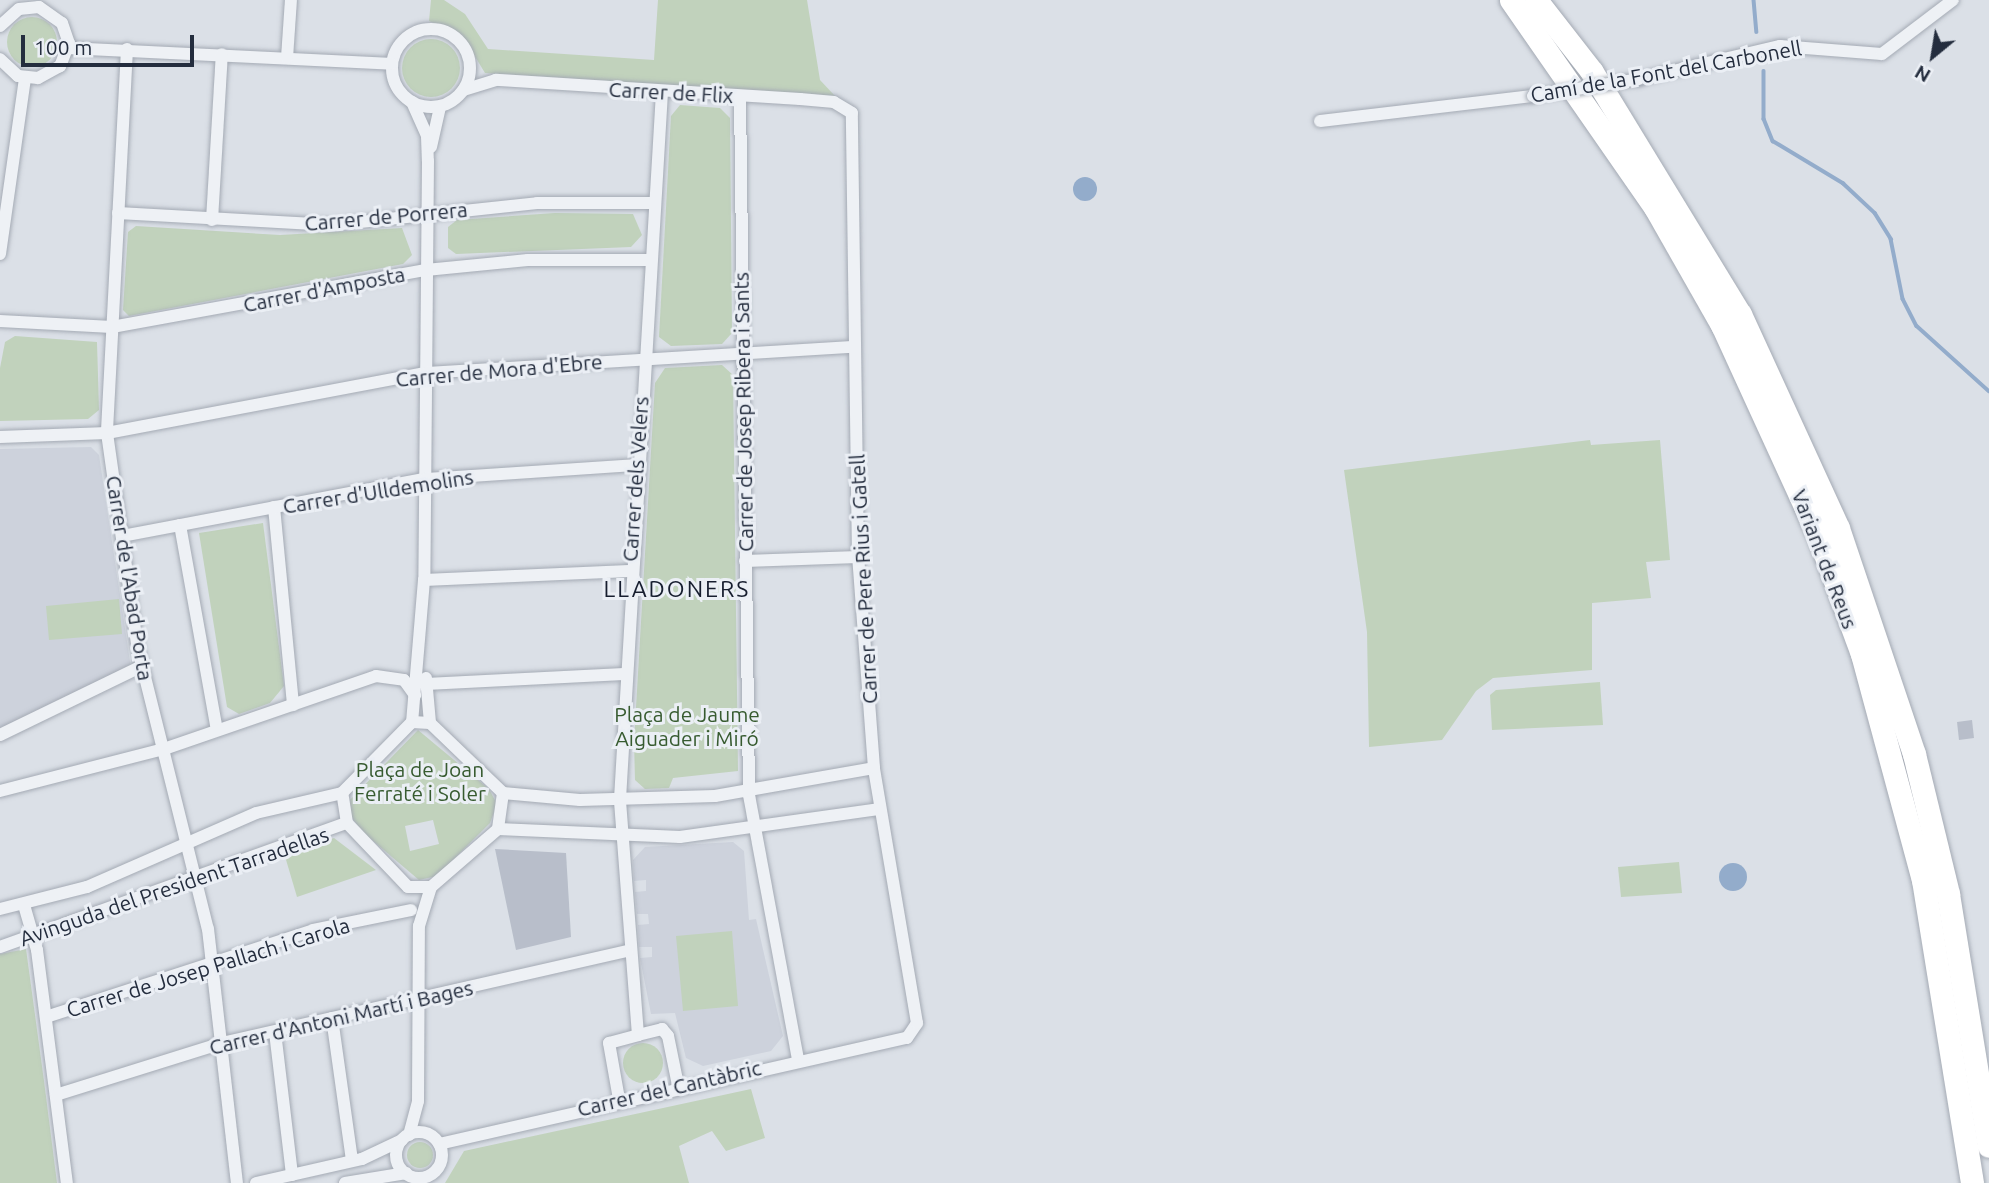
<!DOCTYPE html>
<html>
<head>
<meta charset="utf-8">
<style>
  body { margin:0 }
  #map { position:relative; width:1989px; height:1183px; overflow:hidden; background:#dbe0e7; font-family:Ubuntu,sans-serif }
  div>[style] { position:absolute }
  .built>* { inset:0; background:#cdd2dc }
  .green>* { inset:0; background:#c1d2bc }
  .round { border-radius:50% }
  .water>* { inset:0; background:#93accb }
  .stream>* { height:3.5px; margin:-1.75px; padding:0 1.75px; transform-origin:1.75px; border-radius:1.75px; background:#93accb }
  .building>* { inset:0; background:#b8beca }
  .roads { filter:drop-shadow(0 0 2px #a4aab4) drop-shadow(0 0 2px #a4aab4) }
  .street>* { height:12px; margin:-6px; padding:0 6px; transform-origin:6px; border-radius:6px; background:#eef1f5 }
  .street>.ring { margin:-6px; padding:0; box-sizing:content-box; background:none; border:12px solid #eef1f5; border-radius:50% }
  .highway>* { height:23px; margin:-11.5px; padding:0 11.5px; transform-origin:11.5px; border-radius:11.5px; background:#fff }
  .bridges { filter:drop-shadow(0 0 2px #a4aab4) drop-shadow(0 0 2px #a4aab4) }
  .street-bridge>* { height:12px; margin:-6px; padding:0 6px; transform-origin:6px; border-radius:6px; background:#eef1f5 }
  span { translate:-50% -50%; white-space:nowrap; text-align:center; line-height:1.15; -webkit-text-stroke:6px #ebeff5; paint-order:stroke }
  .street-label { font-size:21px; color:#242d3e }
  .park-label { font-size:21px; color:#375b30 }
  .neighbourhood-label { font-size:23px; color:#171e2f; letter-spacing:2px }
  .north { position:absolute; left:1898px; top:21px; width:70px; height:70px; -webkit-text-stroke:5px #ebeff5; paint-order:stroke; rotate:210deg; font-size:19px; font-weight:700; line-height:28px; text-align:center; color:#242d3e }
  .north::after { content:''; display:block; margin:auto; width:24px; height:32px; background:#242d3e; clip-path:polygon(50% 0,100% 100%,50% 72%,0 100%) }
  .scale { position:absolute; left:21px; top:35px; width:173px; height:32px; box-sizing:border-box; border:4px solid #242d3e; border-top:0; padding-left:9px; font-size:21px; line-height:24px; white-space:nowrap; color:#242d3e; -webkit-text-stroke:5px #ebeff5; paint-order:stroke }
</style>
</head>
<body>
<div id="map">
  <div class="built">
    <i style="clip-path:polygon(91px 447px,99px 455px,131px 668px,0 731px,0 449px)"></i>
    <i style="clip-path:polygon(733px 842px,744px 851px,749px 920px,756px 919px,783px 1036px,771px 1051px,703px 1066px,686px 1058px,675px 1013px,651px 1014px,640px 958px,652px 957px,652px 947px,639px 947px,638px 925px,649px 924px,648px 914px,637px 914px,635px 892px,646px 891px,646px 880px,634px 881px,633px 860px,645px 847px)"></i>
  </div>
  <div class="green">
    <i style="clip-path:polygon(431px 0,444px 0,465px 14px,488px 49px,654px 60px,658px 0,807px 0,820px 80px,835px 96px,485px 73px,462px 35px,429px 21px)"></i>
    <i class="round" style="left:7px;top:17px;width:50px;height:50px"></i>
    <i class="round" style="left:402px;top:39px;width:58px;height:58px"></i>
    <i style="clip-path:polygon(680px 105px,720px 108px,730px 118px,732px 333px,722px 344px,671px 346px,659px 337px,671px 116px)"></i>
    <i style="clip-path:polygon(555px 213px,633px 214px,642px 235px,631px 247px,456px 254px,448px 248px,448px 227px,457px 220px)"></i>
    <i style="clip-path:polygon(136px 226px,280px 235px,402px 228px,412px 255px,403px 264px,129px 316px,123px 310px,128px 232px)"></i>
    <i style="clip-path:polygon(15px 336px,97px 342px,99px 410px,88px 419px,0 421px,0 368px,5px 342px)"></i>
    <i style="clip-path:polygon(722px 365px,733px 375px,738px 771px,673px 778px,669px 788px,645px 789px,635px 780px,634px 742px,655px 383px,665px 368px)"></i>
    <i style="clip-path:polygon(1590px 440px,1591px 445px,1660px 440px,1670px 560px,1646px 562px,1651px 598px,1592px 603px,1592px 670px,1493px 678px,1476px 691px,1442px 740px,1369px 747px,1367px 632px,1344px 470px)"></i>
    <i style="clip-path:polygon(263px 523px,284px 686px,270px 703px,239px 714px,227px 707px,199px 533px)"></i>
    <i style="clip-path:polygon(119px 599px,122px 634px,49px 640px,46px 606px)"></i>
    <i style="clip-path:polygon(1600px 682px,1603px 725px,1492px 730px,1490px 695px,1496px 690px)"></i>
    <i style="clip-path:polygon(evenodd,418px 730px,489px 789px,497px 804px,490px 823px,437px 876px,419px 880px,365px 834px,351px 817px,350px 800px,418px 730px,433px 820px,439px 844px,410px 851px,405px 826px,433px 820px)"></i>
    <i style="clip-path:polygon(334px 838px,376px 870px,297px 897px,284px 853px)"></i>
    <i style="clip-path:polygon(1679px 862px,1682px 893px,1621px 897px,1618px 867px)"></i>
    <i style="clip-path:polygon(732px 931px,738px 1006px,683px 1011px,676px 936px)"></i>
    <i style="clip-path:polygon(26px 949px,44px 1081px,57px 1183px,0 1183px,0 954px)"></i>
    <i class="round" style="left:623px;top:1043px;width:40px;height:40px"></i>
    <i style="clip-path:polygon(751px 1089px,765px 1138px,726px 1151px,712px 1131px,679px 1146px,689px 1183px,445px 1183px,464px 1151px)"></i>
    <i class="round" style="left:407px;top:1142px;width:26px;height:26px"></i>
  </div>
  <div class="water">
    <i class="round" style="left:1073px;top:177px;width:24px;height:24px"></i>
    <i class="round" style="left:1719px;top:863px;width:28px;height:28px"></i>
  </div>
  <div class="stream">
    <i style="left:1754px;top:0;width:32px;rotate:85deg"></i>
    <i style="left:1764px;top:71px;width:48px;rotate:90deg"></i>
    <i style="left:1764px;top:119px;width:24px;rotate:68deg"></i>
    <i style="left:1773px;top:141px;width:82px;rotate:31deg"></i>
    <i style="left:1843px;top:183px;width:44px;rotate:43.2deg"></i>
    <i style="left:1875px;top:213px;width:31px;rotate:58deg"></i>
    <i style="left:1891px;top:239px;width:61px;rotate:78.7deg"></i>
    <i style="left:1903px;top:299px;width:30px;rotate:63deg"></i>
    <i style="left:1917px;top:326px;width:97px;rotate:42.1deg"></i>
  </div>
  <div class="building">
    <i style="clip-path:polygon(1972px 720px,1974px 738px,1959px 740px,1957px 722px)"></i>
    <i style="clip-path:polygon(495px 849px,566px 853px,571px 937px,516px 950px)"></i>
  </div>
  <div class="roads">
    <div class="street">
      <i style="left:0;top:26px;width:25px;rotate:-42deg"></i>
      <i style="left:19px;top:9px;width:20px;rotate:-6deg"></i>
      <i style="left:39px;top:7px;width:28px;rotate:35deg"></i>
      <i style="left:62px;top:23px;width:21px;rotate:71deg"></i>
      <i style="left:69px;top:43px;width:25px;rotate:111deg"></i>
      <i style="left:60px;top:66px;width:25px;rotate:151deg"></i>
      <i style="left:38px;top:78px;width:20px;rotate:-174deg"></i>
      <i style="left:18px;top:76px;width:25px;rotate:-137deg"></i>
      <i class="ring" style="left:392px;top:29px;width:66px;height:66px"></i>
      <i style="left:68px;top:48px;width:324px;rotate:2.8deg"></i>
      <i style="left:127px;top:49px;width:385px;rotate:93deg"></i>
      <i style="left:107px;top:433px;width:214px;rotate:81.9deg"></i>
      <i style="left:137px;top:645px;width:293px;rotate:76deg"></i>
      <i style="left:208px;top:929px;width:256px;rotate:83.5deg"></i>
      <i style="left:287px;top:58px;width:58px;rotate:-86.1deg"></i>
      <i style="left:1639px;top:79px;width:145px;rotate:-13.2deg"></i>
      <i style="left:1780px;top:46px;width:102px;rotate:4.5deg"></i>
      <i style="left:1882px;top:54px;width:89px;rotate:-37.3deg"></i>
      <i style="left:740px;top:96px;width:699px;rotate:89.26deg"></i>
      <i style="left:749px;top:795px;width:269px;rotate:79.5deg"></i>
      <i style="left:412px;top:102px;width:37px;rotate:66deg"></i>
      <i style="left:427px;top:136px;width:25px;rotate:88deg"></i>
      <i style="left:428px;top:161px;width:419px;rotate:90.5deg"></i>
      <i style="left:424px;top:580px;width:143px;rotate:94.8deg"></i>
      <i style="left:1320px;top:121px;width:214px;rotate:-6.7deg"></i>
      <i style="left:431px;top:147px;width:41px;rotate:-77.3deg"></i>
      <i style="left:118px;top:213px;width:214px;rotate:3.2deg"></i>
      <i style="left:332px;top:225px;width:206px;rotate:-6.1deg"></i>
      <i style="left:537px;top:203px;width:116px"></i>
      <i style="left:212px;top:220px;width:166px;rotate:-86.6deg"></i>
      <i style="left:0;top:254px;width:178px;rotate:-81.9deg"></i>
      <i style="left:0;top:321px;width:112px;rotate:3.1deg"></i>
      <i style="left:112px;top:327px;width:319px;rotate:-10.3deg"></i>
      <i style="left:426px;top:270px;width:102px;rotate:-5.6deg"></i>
      <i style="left:528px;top:260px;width:122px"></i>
      <i style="left:0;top:437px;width:107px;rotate:-2.1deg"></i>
      <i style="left:107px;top:433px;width:324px;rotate:-10.7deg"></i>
      <i style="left:425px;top:373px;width:430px;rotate:-3.5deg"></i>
      <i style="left:274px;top:507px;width:199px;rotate:84.5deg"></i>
      <i style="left:180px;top:525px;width:204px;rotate:79.8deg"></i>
      <i style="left:122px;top:536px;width:308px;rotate:-10.7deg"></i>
      <i style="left:425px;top:479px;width:211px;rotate:-3.8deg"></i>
      <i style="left:745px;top:561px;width:113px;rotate:-2deg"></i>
      <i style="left:424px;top:580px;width:205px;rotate:-2.5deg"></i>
      <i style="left:426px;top:678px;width:45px;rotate:84.9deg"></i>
      <i style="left:426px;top:684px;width:198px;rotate:-2.9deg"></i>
      <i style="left:412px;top:722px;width:18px;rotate:3deg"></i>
      <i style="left:430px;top:723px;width:101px;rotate:43.8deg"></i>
      <i style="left:503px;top:793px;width:36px;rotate:98deg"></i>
      <i style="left:498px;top:829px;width:89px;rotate:139.1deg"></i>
      <i style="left:431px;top:887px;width:23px;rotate:180deg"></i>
      <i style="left:408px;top:887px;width:88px;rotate:-133.6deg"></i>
      <i style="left:347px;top:823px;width:30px;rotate:-99deg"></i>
      <i style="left:342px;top:793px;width:100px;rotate:-45.4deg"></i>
      <i style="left:0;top:735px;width:158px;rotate:-25.9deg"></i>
      <i style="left:0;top:791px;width:169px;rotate:-14.4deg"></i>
      <i style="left:164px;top:749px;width:224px;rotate:-19deg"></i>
      <i style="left:376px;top:676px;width:28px;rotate:8deg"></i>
      <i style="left:404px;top:680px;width:19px;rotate:54deg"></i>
      <i style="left:503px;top:793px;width:77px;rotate:5.2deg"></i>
      <i style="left:580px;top:800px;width:135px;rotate:-1.7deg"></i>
      <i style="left:715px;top:796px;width:161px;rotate:-10deg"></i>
      <i style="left:498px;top:829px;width:182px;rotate:2.5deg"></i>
      <i style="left:680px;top:837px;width:202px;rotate:-8deg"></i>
      <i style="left:24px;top:905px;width:47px;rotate:73.9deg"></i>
      <i style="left:37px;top:950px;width:235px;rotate:82.7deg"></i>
      <i style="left:0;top:909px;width:90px;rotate:-14.2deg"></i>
      <i style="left:87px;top:887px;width:184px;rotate:-23.6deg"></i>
      <i style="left:256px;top:813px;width:88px;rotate:-13.1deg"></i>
      <i style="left:0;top:947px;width:368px;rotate:-19.7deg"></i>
      <i style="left:46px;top:1017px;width:281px;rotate:-18deg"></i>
      <i style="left:313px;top:930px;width:100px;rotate:-11.5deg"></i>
      <i style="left:332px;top:1018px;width:144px;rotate:82deg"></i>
      <i style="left:275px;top:1032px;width:144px;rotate:83.2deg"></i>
      <i style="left:638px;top:1035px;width:237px;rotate:-94.4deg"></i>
      <i style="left:620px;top:799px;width:708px;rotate:-86.6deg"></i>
      <i style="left:56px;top:1095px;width:174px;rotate:-17.4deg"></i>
      <i style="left:222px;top:1043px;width:416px;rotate:-12.8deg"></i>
      <i style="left:619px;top:1099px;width:57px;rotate:-100.1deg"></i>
      <i style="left:609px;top:1043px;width:30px;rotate:-15deg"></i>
      <i style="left:638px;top:1035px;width:25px;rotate:-14deg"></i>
      <i style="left:662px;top:1029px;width:9px;rotate:49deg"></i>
      <i style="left:668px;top:1036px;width:50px;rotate:78.5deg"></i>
      <i class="ring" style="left:396px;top:1132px;width:34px;height:34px"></i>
      <i style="left:409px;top:1135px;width:35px;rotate:-75deg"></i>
      <i style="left:418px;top:1101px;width:175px;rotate:-89.7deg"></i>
      <i style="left:419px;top:926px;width:41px;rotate:-72.9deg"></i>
      <i style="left:439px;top:1144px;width:480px;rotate:-12.8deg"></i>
      <i style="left:907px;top:1038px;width:18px;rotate:-56deg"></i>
      <i style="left:917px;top:1023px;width:259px;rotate:-99.6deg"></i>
      <i style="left:874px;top:768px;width:212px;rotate:-94.3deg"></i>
      <i style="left:858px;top:557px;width:444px;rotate:-90.8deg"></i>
      <i style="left:852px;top:113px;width:21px;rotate:-149deg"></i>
      <i style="left:834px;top:102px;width:34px;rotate:-175deg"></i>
      <i style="left:800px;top:99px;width:305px;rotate:-176.4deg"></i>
      <i style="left:496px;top:80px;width:34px;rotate:163deg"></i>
      <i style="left:256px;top:1183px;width:109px;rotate:-12.8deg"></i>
      <i style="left:362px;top:1159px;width:44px;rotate:-25.4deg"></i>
      <i style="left:345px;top:1183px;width:62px;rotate:-9.3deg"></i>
    </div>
    <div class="highway">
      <i style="left:1511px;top:0;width:254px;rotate:55.2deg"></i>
      <i style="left:1656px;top:209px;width:133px;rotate:60.4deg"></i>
      <i style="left:1722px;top:325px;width:231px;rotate:65.4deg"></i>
      <i style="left:1818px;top:535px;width:127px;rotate:69.7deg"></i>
      <i style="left:1862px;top:654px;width:234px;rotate:74.9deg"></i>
      <i style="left:1923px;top:880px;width:307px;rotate:80.8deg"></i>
      <i style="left:1536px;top:0;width:91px;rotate:52.1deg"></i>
      <i style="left:1592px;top:72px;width:284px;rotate:58.6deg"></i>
      <i style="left:1740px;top:314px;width:235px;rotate:65.4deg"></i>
      <i style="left:1838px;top:528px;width:238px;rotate:71.4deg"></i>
      <i style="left:1914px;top:754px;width:144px;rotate:76.3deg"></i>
      <i style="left:1948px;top:894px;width:255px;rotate:80.8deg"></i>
    </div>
  </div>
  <div class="bridges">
    <div class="street-bridge">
      <i style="left:1533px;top:96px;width:107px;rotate:-9.1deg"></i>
    </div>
  </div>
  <div class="street-label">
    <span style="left:1666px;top:71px;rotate:-10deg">Camí de la Font del Carbonell</span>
    <span style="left:671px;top:92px;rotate:3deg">Carrer de Flix</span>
    <span style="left:386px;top:216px;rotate:-5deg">Carrer de Porrera</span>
    <span style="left:324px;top:289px;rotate:-11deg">Carrer d'Amposta</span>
    <span style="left:499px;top:370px;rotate:-5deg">Carrer de Mora d'Ebre</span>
    <span style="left:743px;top:412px;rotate:-91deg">Carrer de Josep Ribera i Sants</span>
    <span style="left:635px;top:479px;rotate:-86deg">Carrer dels Velers</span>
    <span style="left:378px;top:491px;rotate:-9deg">Carrer d'Ulldemolins</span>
    <span style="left:1825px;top:559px;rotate:69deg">Variant de Reus</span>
    <span style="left:130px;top:578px;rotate:81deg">Carrer de l'Abad Porta</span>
    <span style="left:863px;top:579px;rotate:-93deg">Carrer de Pere Rius i Gatell</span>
    <span style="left:174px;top:886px;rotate:-19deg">Avinguda del President Tarradellas</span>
    <span style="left:208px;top:967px;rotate:-17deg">Carrer de Josep Pallach i Carola</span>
    <span style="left:341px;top:1017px;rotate:-13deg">Carrer d'Antoni Martí i Bages</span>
    <span style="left:669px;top:1088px;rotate:-13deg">Carrer del Cantàbric</span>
  </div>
  <div class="park-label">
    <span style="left:687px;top:726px">Plaça de Jaume<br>Aiguader i Miró</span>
    <span style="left:420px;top:781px">Plaça de Joan<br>Ferraté i Soler</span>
  </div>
  <div class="neighbourhood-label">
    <span style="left:677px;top:589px">LLADONERS</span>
  </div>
  <div class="north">N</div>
  <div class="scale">100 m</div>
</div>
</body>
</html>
